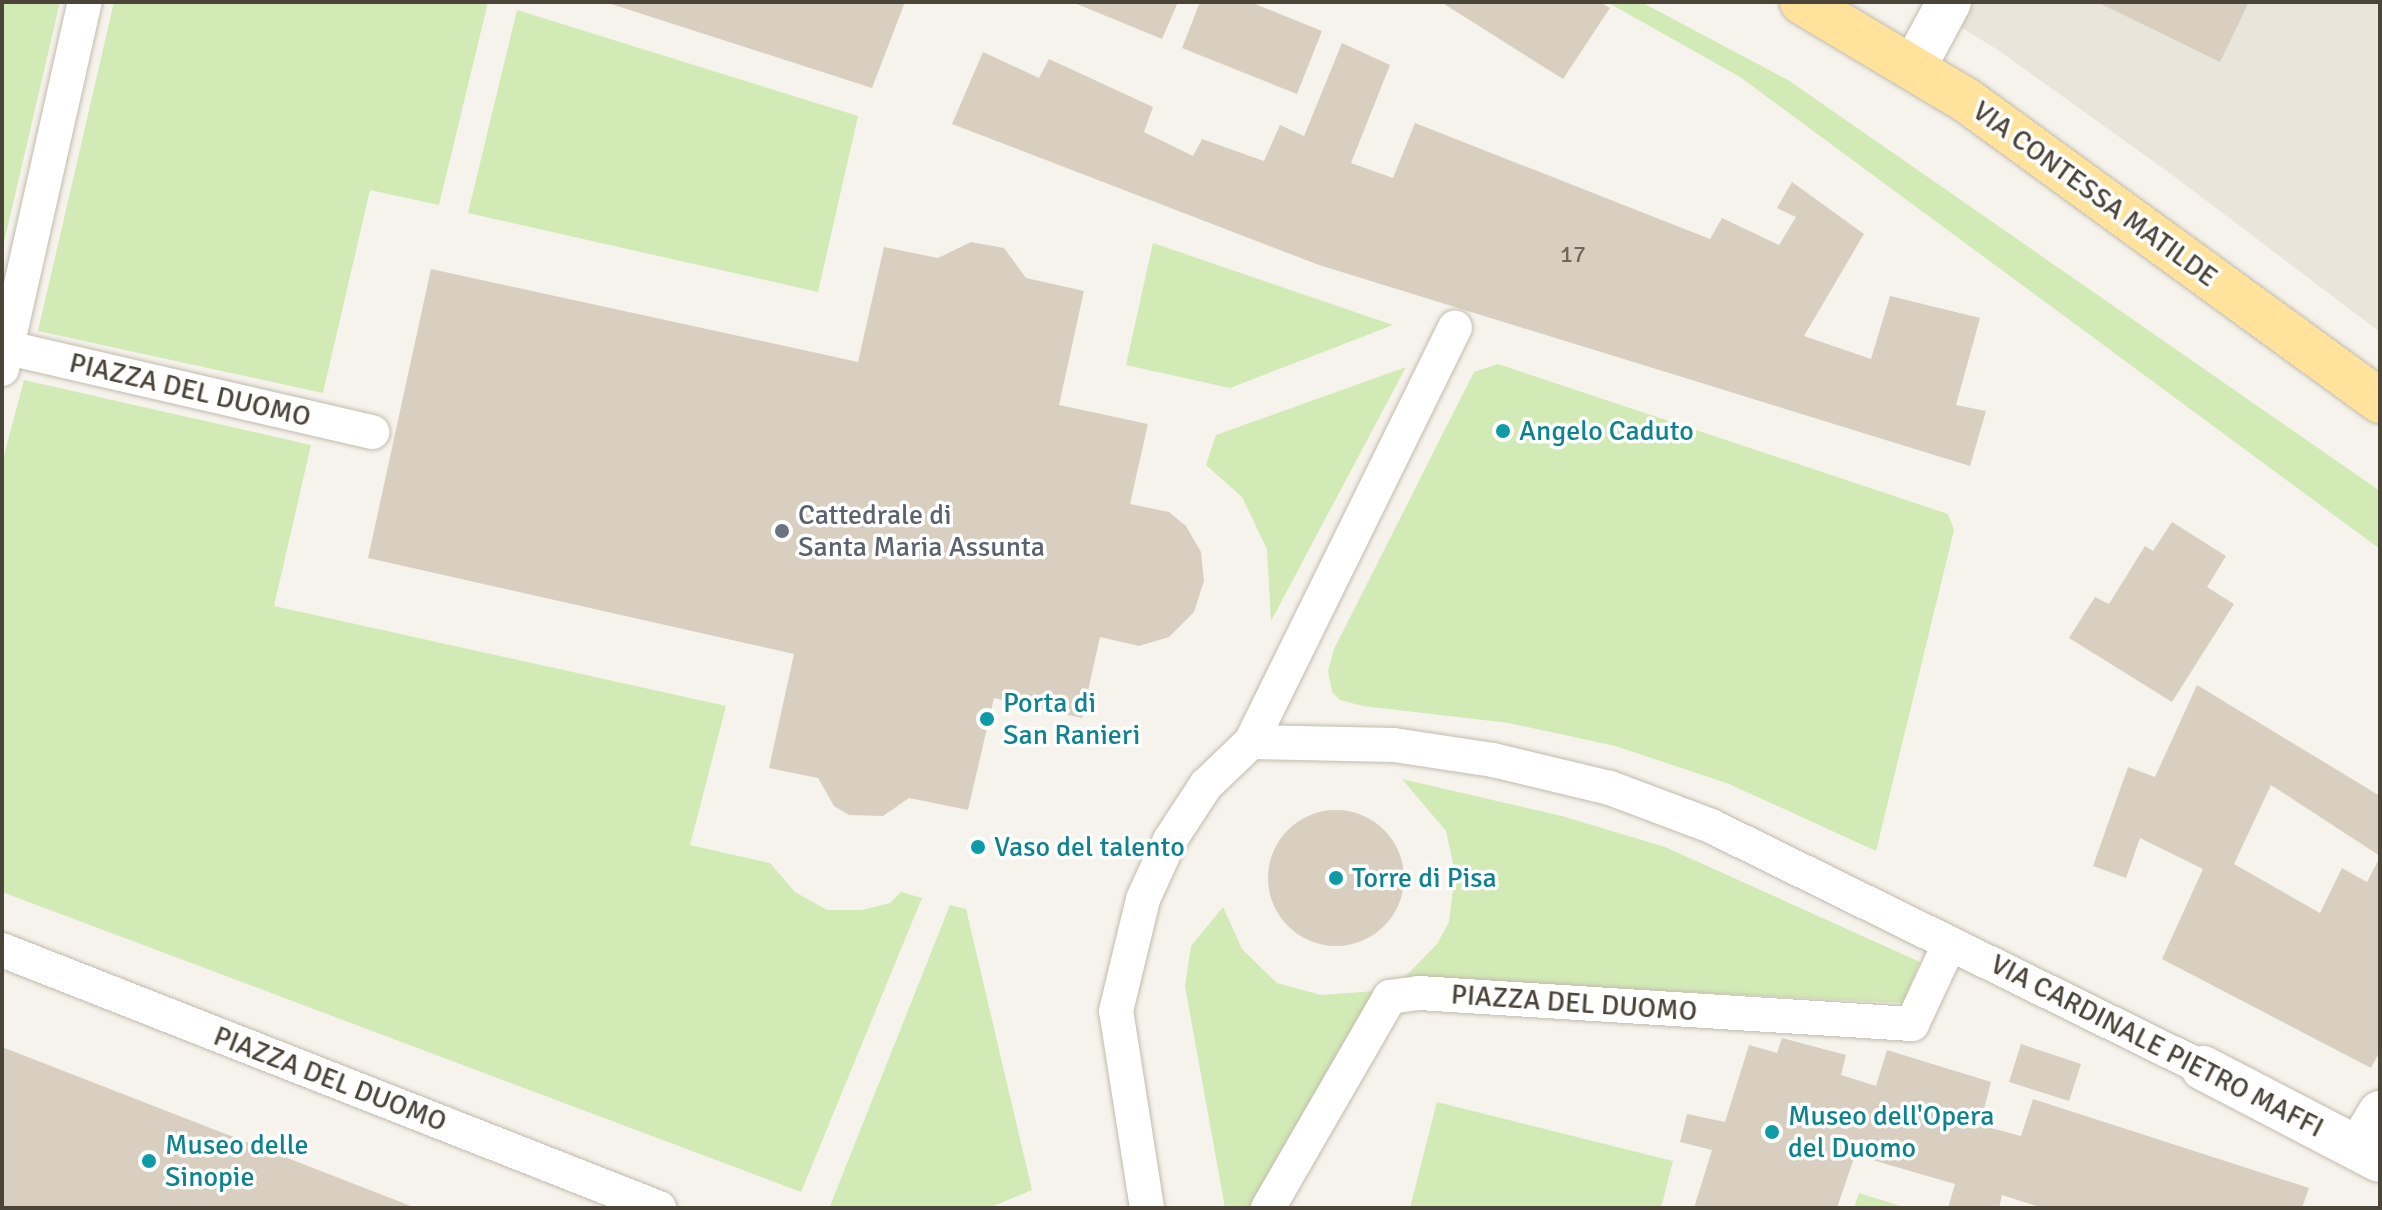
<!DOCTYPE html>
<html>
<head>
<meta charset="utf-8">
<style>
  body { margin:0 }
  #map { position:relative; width:2382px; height:1210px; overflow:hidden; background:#f6f3ec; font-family:Signika,sans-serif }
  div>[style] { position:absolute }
  .residential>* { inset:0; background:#eae5da }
  .green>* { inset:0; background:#d2eab5 }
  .building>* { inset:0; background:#d8cfc1 }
  .round { border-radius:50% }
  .roads { filter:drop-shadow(0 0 2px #c2bbae) drop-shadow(0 0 2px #c2bbae) }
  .pedestrian>* { height:34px; margin:-17px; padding:0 17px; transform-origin:17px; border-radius:17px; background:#fff }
  .minor>* { height:44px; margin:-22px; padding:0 22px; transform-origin:22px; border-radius:22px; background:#fff }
  .primary>* { height:44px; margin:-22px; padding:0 22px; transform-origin:22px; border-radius:22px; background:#ffe39c }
  .dots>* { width:22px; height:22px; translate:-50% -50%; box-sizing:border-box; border:4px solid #fff; border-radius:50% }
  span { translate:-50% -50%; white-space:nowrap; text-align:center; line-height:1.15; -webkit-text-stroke:7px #fff; paint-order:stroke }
  .number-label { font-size:24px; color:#6e675b }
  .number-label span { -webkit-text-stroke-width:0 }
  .street-label { font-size:28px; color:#4b4439 }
  .culture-label { font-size:28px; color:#0d838f }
  .left { translate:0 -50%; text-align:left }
  .worship-label { font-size:28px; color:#5b616d }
  .frame { position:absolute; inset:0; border:4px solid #4b4439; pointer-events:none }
</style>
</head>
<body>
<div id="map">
  <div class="residential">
    <i style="clip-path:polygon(1919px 2px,2380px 2px,2380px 332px,2175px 177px,1995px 48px)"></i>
  </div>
  <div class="green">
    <i style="clip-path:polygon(2px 2px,60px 2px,2px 251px)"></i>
    <i style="clip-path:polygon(114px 2px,488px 2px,439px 205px,370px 190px,323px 393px,38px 331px)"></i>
    <i style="clip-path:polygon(1607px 2px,1641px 2px,1788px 80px,2380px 491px,2380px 549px,1740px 77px)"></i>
    <i style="clip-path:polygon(517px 10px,858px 116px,818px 292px,468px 213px)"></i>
    <i style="clip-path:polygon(1153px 243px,1393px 325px,1230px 388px,1126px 365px)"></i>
    <i style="clip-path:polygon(1498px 364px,1948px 514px,1954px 530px,1876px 851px,1729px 784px,1615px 746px,1509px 723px,1363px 706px,1340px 700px,1332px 692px,1328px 671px,1334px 649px,1474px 372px)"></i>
    <i style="clip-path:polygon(1406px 367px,1271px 621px,1267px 549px,1242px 497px,1206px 465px,1216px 435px)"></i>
    <i style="clip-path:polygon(24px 380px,311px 445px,274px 606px,726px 706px,690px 845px,770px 863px,795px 892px,827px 910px,862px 910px,890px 903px,901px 892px,922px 898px,801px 1192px,2px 892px,2px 463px)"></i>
    <i style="clip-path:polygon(1402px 779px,1562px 816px,1665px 847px,1920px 962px,1903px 1003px,1404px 978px,1437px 944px,1449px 922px,1455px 873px,1446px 831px)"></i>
    <i style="clip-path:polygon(950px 905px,966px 909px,1032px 1190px,989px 1208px,830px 1206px)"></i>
    <i style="clip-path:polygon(1223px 907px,1242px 949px,1277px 983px,1321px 995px,1376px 991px,1256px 1208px,1225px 1208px,1185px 986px,1191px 946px)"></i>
    <i style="clip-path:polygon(1437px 1102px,1673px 1161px,1661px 1208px,1410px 1208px)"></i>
    <i style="clip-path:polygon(1859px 1193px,1907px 1208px,1854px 1208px)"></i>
  </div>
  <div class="building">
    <i style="clip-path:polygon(605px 2px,905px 2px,872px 88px)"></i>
    <i style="clip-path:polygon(1072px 2px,1178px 2px,1162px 39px)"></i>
    <i style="clip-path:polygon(1200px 2px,1250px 2px,1322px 31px,1297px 94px,1182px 48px)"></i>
    <i style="clip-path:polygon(1441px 2px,1600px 2px,1610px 8px,1563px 79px)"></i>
    <i style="clip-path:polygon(2097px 2px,2249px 2px,2220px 62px)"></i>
    <i style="clip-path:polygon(1342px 43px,1390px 65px,1351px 163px,1393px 178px,1415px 123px,1710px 239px,1722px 218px,1779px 245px,1796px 217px,1777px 208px,1792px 182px,1864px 234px,1804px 336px,1871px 359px,1890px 296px,1980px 318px,1956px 405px,1986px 411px,1970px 466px,1319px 265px,952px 124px,983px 52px,1039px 78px,1049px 59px,1153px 107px,1144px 132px,1193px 156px,1202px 139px,1264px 161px,1280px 125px,1304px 136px)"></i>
    <i style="clip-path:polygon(971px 242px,1004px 248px,1026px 278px,1084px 291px,1059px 405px,1148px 424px,1130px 504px,1169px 512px,1186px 526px,1201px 552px,1204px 581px,1194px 612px,1169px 637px,1139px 646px,1100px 637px,1082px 718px,994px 698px,968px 810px,909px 798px,883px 816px,849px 815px,834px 806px,818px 778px,769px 768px,794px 654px,368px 558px,431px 269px,858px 362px,884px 247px,938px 258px)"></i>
    <i style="clip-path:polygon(2172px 522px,2226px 556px,2207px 587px,2234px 604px,2172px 702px,2069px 638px,2095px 597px,2109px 604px,2145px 546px,2153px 551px)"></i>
    <i style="clip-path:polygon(2197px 685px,2380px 796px,2380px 856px,2271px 785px,2234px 864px,2320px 913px,2342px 868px,2367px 882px,2380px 857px,2380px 1051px,2371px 1068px,2162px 959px,2203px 869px,2140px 838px,2126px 878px,2093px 866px,2128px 767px,2155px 777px)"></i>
    <i class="round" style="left:1268px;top:810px;width:136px;height:136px"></i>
    <i style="clip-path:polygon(1782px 1038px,1846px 1055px,1841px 1075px,1876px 1086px,1887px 1050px,1991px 1082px,1980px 1125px,2021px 1136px,2033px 1099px,2309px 1188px,2302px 1208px,2043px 1208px,2002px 1195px,1999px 1208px,1948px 1208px,1955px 1184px,1855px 1155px,1837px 1208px,1694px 1208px,1712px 1150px,1680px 1142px,1687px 1114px,1725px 1122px,1749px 1045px,1777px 1053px)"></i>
    <i style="clip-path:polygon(2021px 1044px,2081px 1064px,2069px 1101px,2009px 1082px)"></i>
    <i style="clip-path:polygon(2px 1047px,416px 1208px,2px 1208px)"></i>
  </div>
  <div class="roads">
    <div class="pedestrian">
      <i style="left:8px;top:348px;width:374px;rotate:13deg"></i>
      <i style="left:2px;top:369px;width:376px;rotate:-77.3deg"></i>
      <i style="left:1251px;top:742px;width:143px;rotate:1.2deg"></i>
      <i style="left:1394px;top:745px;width:100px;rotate:8.6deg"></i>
      <i style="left:1493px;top:760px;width:120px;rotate:13.5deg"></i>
      <i style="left:1610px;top:788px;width:108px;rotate:20.6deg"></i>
      <i style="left:1711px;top:826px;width:548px;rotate:26.19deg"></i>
      <i style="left:2px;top:950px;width:706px;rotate:21.44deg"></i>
      <i style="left:1147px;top:1208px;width:199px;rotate:-98.9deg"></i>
      <i style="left:1116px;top:1011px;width:115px;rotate:-76.4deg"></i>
      <i style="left:1143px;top:899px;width:65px;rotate:-65.4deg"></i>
      <i style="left:1170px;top:840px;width:66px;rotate:-56.8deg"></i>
      <i style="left:1206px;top:785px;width:62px;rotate:-43.7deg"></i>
      <i style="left:1251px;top:742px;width:462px;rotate:-63.8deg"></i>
      <i style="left:1268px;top:1208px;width:244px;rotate:-60deg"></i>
      <i style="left:1390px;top:997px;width:29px;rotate:-8deg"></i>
      <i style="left:1419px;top:993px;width:494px;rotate:3.6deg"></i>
      <i style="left:1912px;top:1024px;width:89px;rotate:-64.9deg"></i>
    </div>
    <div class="minor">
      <i style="left:1914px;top:67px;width:74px;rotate:-61.7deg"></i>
      <i style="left:2203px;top:1068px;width:199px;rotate:27.5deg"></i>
      <i style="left:2359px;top:1148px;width:41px;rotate:-59deg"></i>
    </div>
    <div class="primary">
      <i style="left:1802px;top:2px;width:191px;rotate:30.9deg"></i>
      <i style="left:1966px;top:100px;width:512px;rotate:36.02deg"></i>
    </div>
  </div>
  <div class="dots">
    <i style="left:1503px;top:431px;background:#0f9aa8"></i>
    <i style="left:782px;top:531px;background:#6b7280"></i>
    <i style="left:987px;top:719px;background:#0f9aa8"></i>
    <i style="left:978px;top:847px;background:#0f9aa8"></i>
    <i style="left:1336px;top:878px;background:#0f9aa8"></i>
    <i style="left:1772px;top:1132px;background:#0f9aa8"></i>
    <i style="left:149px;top:1161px;background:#0f9aa8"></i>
  </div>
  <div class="number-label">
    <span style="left:1573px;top:255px">17</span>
  </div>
  <div class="street-label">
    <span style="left:2095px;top:194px;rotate:36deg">VIA CONTESSA MATILDE</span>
    <span style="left:190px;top:390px;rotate:13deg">PIAZZA DEL DUOMO</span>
    <span style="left:1574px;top:1003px;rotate:4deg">PIAZZA DEL DUOMO</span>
    <span style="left:2157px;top:1046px;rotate:27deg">VIA CARDINALE PIETRO MAFFI</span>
    <span style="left:330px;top:1079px;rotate:21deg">PIAZZA DEL DUOMO</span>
  </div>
  <div class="culture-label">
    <span class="left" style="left:1519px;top:431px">Angelo Caduto</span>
    <span class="left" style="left:1003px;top:719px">Porta di<br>San Ranieri</span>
    <span class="left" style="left:994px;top:847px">Vaso del talento</span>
    <span class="left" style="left:1352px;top:878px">Torre di Pisa</span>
    <span class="left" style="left:1788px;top:1132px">Museo dell'Opera<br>del Duomo</span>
    <span class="left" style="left:165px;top:1161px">Museo delle<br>Sinopie</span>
  </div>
  <div class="worship-label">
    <span class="left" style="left:798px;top:531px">Cattedrale di<br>Santa Maria Assunta</span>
  </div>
  <div class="frame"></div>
</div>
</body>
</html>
